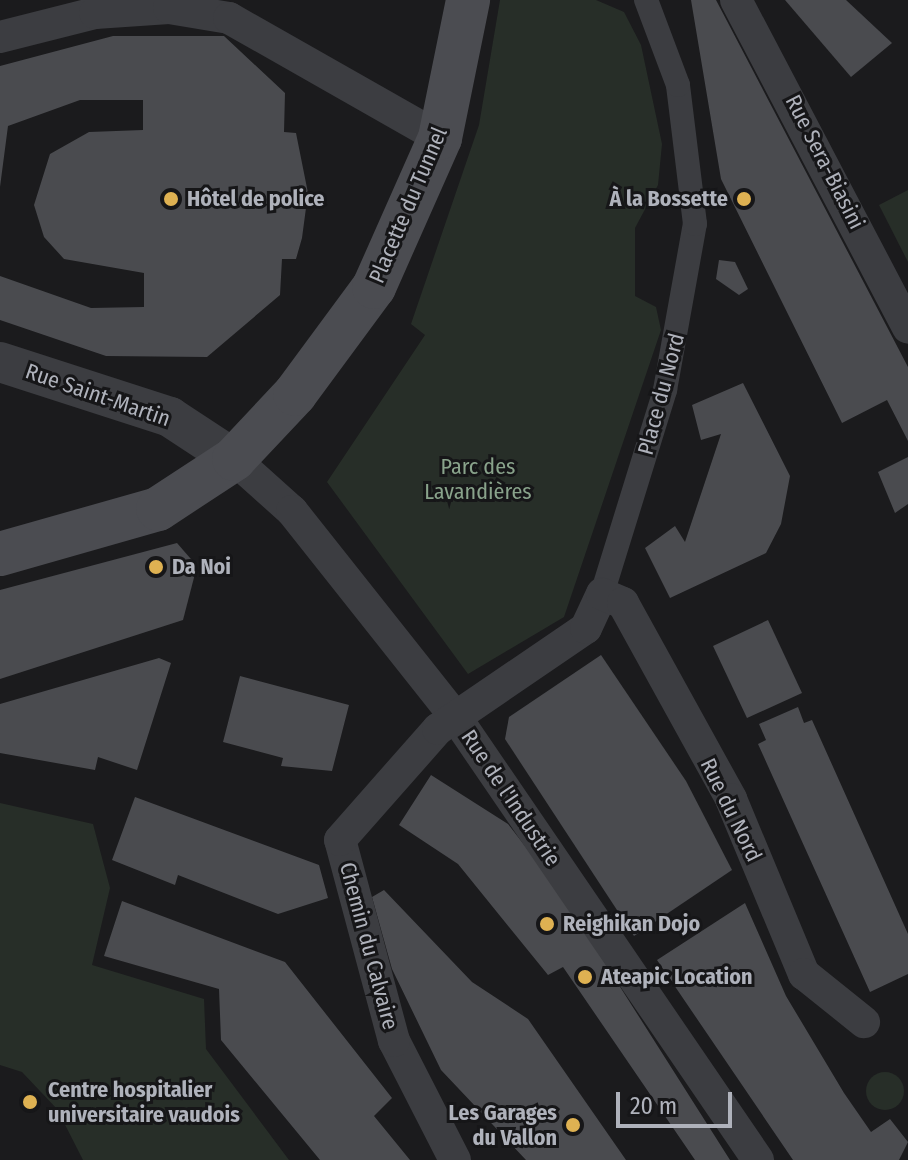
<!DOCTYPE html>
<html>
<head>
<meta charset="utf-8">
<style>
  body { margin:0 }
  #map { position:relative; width:908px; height:1160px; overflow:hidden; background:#1b1b1d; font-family:"Fira Sans Condensed",sans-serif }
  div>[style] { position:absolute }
  .green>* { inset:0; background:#272e28 }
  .round { border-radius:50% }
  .building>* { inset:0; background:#4a4b4f }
  .pedestrian>* { height:24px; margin:-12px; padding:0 12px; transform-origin:12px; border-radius:12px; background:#3c3d41 }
  .minor>* { height:32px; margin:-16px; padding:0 16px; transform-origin:16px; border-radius:16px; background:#3c3d41 }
  .tertiary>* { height:40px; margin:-20px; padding:0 20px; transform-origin:20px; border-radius:20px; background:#3c3d41 }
  .secondary>* { height:44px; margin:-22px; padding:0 22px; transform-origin:22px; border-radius:22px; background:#4b4c51 }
  .dots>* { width:22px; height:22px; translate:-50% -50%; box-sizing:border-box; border:4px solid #161618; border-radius:50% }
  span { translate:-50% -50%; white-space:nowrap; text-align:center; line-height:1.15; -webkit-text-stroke:6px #161618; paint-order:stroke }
  .street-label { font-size:22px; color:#afb2bb }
  .poi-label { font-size:22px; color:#afb2bb; font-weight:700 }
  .left { translate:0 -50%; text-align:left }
  .right { translate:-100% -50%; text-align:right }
  .park-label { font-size:22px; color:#89a38b }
  .scale { position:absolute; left:616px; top:1092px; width:116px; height:36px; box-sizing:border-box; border:4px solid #afb2bb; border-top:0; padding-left:10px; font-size:24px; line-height:28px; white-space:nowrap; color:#afb2bb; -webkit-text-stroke:6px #161618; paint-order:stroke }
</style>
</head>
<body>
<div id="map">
  <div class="green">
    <i style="clip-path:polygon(500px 0,596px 0,624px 12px,641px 45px,662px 144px,658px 185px,635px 228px,635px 296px,656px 307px,661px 330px,564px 617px,468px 674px,327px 482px,425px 335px,411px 324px,479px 125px)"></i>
    <i style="clip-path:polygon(908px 190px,908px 262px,879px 205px)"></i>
    <i style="clip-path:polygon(0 803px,93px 824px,110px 888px,92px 965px,204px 999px,206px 1049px,289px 1160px,83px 1160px,57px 1109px,22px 1072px,0 1065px)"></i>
    <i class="round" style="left:866px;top:1072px;width:38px;height:38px"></i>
  </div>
  <div class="building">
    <i style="clip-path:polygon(691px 0,716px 0,908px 367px,908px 441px,887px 400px,842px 423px,721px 179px)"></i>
    <i style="clip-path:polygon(785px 0,846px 0,892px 43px,851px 77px)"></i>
    <i style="clip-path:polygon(113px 36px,224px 36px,285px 93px,284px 132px,296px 133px,308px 193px,302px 238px,296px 259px,282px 259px,280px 295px,207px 357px,106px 356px,0 320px,0 276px,91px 308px,144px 307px,144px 273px,64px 259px,44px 237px,34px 205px,50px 154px,89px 132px,143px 130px,143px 100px,80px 100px,8px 126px,0 187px,0 66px)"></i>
    <i style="clip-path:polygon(719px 260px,735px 262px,748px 289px,739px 295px,716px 279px)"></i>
    <i style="clip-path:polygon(743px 383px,790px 476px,781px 524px,766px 553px,670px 598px,645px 548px,675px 526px,685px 542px,721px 434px,701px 440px,692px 405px)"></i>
    <i style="clip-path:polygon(908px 457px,908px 504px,895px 513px,878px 472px)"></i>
    <i style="clip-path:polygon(177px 543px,197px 566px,183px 620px,0 679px,0 590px)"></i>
    <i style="clip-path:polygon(768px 620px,802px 693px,747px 718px,713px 646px)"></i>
    <i style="clip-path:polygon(601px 655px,686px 781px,732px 870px,634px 936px,505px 739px,509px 717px)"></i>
    <i style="clip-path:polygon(159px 658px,171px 663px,137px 770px,98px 757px,95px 770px,0 753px,0 704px)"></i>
    <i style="clip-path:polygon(240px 676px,349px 705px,332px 771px,281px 766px,283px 758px,223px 742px)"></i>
    <i style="clip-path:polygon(798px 707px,804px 723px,812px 720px,908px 934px,908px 974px,870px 992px,758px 744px,766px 740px,759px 724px)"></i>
    <i style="clip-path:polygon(431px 775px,508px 824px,556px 886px,730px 1160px,695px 1160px,563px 967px,548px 975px,458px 864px,399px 825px)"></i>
    <i style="clip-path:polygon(135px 797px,319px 865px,328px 898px,278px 914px,178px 875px,175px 885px,112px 860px)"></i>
    <i style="clip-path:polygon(384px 890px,472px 982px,528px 1019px,626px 1160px,526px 1160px,441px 1070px,392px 969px,372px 897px)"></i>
    <i style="clip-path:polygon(122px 901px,285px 962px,392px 1098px,374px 1116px,410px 1160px,320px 1160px,221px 1040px,219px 989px,104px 956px)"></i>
    <i style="clip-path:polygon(745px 903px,786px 996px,844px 1093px,871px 1132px,890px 1119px,908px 1142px,899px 1160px,793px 1160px,657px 960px)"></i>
  </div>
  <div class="pedestrian">
    <i style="left:602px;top:594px;width:214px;rotate:-72.8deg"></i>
    <i style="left:665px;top:390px;width:169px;rotate:-79.8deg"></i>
    <i style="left:695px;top:224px;width:140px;rotate:-97deg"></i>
    <i style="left:678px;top:85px;width:91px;rotate:-110.6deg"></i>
  </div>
  <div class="minor">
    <i style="left:736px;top:0;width:370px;rotate:62.3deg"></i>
    <i style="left:0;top:37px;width:98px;rotate:-14.2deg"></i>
    <i style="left:95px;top:13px;width:74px;rotate:-3.9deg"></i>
    <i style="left:169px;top:8px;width:61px;rotate:9.5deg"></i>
    <i style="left:229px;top:18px;width:243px;rotate:29.6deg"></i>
    <i style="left:234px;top:459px;width:78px;rotate:41.9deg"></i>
    <i style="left:292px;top:511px;width:265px;rotate:51.6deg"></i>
    <i style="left:457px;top:719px;width:534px;rotate:55.68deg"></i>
    <i style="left:455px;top:1160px;width:134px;rotate:-117.1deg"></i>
    <i style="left:394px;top:1041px;width:208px;rotate:-105deg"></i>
    <i style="left:340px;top:840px;width:148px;rotate:-48.6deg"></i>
    <i style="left:438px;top:729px;width:179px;rotate:-34.3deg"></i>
    <i style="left:586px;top:628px;width:38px;rotate:-65deg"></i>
    <i style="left:602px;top:594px;width:23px;rotate:23deg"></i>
    <i style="left:623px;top:603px;width:224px;rotate:61.1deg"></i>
    <i style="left:731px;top:799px;width:190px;rotate:67.4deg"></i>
    <i style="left:804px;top:974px;width:77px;rotate:38.7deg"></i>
  </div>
  <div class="tertiary">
    <i style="left:0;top:362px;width:179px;rotate:17.9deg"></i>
    <i style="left:170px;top:417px;width:77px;rotate:33.3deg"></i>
  </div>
  <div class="secondary">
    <i style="left:0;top:554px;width:164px;rotate:-15.9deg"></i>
    <i style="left:158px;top:509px;width:91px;rotate:-33.3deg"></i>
    <i style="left:234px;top:459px;width:89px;rotate:-46.8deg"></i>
    <i style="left:295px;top:394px;width:133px;rotate:-53.6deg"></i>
    <i style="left:374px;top:287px;width:163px;rotate:-66.1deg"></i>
    <i style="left:440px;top:138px;width:141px;rotate:-78.5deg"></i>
  </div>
  <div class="dots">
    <i style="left:171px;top:199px;background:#deb152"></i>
    <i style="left:744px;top:199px;background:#deb152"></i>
    <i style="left:156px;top:567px;background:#deb152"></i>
    <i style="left:547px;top:924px;background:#deb152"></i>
    <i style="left:585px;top:977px;background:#deb152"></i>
    <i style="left:30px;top:1102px;background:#deb152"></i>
    <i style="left:573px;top:1125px;background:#deb152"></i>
  </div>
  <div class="street-label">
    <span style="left:825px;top:162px;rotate:63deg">Rue Sera-Biasini</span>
    <span style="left:408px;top:205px;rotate:-67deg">Placette du Tunnel</span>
    <span style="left:661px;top:394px;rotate:-75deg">Place du Nord</span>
    <span style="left:98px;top:395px;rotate:19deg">Rue Saint-Martin</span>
    <span style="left:511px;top:798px;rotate:56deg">Rue de l'Industrie</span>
    <span style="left:731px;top:810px;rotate:64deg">Rue du Nord</span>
    <span style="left:369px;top:946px;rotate:75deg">Chemin du Calvaire</span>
  </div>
  <div class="poi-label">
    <span class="left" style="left:187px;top:199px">Hôtel de police</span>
    <span class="right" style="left:728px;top:199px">À la Bossette</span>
    <span class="left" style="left:172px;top:567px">Da Noi</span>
    <span class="left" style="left:563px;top:924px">Reighikan Dojo</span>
    <span class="left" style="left:601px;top:977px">Ateapic Location</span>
    <span class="left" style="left:48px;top:1102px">Centre hospitalier<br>universitaire vaudois</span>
    <span class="right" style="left:557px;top:1125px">Les Garages<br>du Vallon</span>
  </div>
  <div class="park-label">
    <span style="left:478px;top:479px">Parc des<br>Lavandières</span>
  </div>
  <div class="scale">20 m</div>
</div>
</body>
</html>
